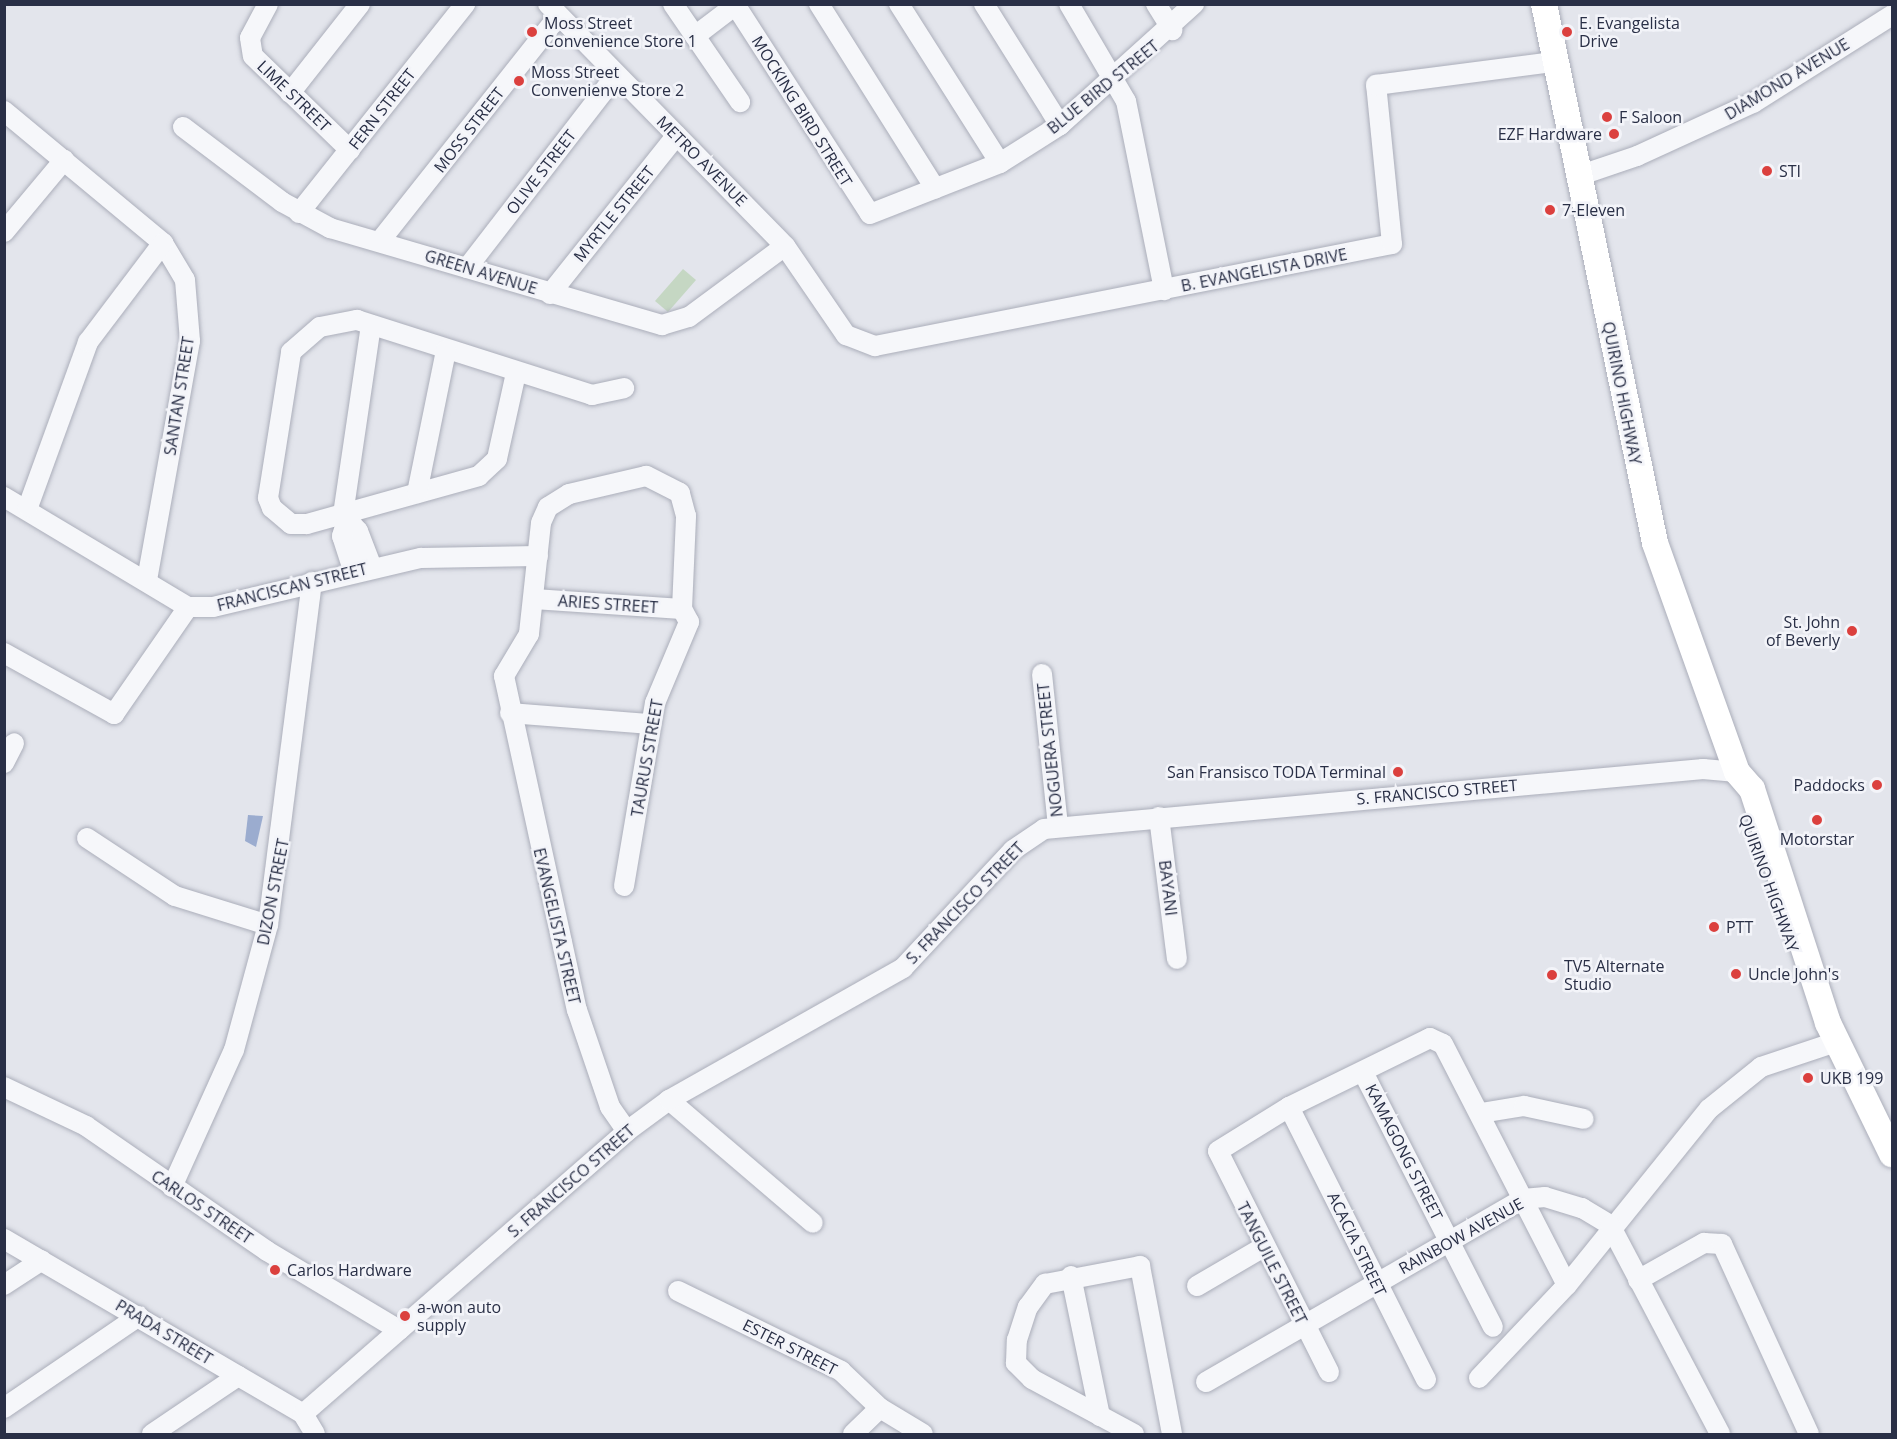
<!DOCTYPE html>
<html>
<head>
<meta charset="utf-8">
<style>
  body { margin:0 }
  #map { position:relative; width:1897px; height:1439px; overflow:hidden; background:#e3e5ec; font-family:"Open Sans",sans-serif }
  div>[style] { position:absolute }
  .green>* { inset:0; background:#c5d7c3 }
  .water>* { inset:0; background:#9baccf }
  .roads { filter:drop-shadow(0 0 2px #abaeba) drop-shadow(0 0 2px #abaeba) }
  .minor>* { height:20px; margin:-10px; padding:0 10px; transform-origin:10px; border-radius:10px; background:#f6f7fa }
  .major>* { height:26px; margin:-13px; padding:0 13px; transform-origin:13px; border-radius:13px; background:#fff }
  .dots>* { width:16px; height:16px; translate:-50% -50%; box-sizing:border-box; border:3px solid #f3f4f9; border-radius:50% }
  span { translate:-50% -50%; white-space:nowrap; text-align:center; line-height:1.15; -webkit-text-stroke:5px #f3f4f9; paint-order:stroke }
  .poi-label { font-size:16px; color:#292f46 }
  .left { translate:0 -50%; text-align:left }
  .right { translate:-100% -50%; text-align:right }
  .street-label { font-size:16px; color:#292f46 }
  .frame { position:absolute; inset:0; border:6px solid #292f46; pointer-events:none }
</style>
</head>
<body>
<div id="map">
  <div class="green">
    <i style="clip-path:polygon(683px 269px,696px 280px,668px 312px,655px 301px)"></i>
  </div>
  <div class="water">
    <i style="clip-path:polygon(248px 815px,263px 816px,256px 847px,245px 841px)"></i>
  </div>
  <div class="roads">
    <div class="minor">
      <i style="left:268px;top:4px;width:38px;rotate:118deg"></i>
      <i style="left:250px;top:38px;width:18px;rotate:81deg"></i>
      <i style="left:253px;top:56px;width:135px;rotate:44.1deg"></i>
      <i style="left:548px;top:4px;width:339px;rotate:45.6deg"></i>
      <i style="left:785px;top:246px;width:108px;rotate:55.6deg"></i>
      <i style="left:846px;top:335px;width:31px;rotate:21deg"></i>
      <i style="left:875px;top:346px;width:527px;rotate:-11.16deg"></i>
      <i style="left:1392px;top:244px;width:160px;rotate:-95.7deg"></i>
      <i style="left:1376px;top:85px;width:179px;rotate:-7.4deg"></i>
      <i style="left:673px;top:4px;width:119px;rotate:55.6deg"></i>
      <i style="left:819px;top:4px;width:218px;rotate:57.8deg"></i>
      <i style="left:899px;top:4px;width:188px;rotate:57.6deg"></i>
      <i style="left:984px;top:4px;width:143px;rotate:57.9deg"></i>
      <i style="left:1069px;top:4px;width:113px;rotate:59.6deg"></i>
      <i style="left:1126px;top:101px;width:193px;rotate:78.6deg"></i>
      <i style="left:1156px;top:4px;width:31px;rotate:58deg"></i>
      <i style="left:736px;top:6px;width:247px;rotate:57.2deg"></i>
      <i style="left:870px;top:214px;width:140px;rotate:-21.4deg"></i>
      <i style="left:1000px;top:163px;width:71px;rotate:-32.3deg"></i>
      <i style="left:1060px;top:125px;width:181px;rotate:-42.1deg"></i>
      <i style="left:695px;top:36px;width:53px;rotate:-37.3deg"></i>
      <i style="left:290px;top:93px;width:113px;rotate:-51.8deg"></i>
      <i style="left:4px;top:111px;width:207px;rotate:39.7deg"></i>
      <i style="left:163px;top:243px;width:43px;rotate:59.3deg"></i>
      <i style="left:185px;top:280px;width:61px;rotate:85.3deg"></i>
      <i style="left:190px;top:341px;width:244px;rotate:100.2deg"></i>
      <i style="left:183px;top:127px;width:124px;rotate:37.1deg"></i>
      <i style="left:282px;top:202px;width:55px;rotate:28.4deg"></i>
      <i style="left:330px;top:228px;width:346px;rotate:16.3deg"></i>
      <i style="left:662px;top:325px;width:28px;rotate:-17deg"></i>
      <i style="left:689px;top:317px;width:119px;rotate:-36.5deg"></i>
      <i style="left:1578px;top:176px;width:62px;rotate:-18.7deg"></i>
      <i style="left:1637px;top:156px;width:128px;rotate:-24.6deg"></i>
      <i style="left:1753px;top:103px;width:165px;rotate:-32.3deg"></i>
      <i style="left:299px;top:213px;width:267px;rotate:-51.5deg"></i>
      <i style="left:4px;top:232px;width:94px;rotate:-50.2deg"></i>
      <i style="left:380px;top:241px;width:285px;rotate:-51.6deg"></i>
      <i style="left:467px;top:268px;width:244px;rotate:-52.3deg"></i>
      <i style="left:550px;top:294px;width:203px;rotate:-51.4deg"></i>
      <i style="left:371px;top:325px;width:191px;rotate:98.4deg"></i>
      <i style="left:343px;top:514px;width:23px;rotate:49deg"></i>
      <i style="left:358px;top:531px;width:39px;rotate:69deg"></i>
      <i style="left:516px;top:373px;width:88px;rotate:102.5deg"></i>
      <i style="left:497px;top:459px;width:25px;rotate:137deg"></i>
      <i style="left:479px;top:476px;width:179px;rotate:164.4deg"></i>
      <i style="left:307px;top:524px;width:16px;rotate:180deg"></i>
      <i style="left:291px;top:524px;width:25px;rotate:-140deg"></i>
      <i style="left:272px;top:508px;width:11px;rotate:-112deg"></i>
      <i style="left:268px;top:498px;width:148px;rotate:-81deg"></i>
      <i style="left:291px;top:352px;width:38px;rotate:-41deg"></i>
      <i style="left:320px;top:327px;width:38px;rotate:-11deg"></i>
      <i style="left:357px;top:320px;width:247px;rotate:17.7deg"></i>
      <i style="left:592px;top:395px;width:33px;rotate:-12deg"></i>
      <i style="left:417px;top:493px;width:146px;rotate:-78.5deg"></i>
      <i style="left:4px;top:497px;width:214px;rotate:30.9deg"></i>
      <i style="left:188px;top:607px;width:25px"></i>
      <i style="left:213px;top:607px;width:214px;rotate:-13.3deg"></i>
      <i style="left:421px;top:558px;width:117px;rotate:-1deg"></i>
      <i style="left:28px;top:507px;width:176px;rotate:-70deg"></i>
      <i style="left:88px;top:342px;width:124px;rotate:-52.9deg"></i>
      <i style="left:346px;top:523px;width:14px;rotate:107deg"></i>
      <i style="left:342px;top:536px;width:38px;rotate:72deg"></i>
      <i style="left:534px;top:599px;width:148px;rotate:3.9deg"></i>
      <i style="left:4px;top:653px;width:126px;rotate:29deg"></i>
      <i style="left:114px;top:714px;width:130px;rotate:-55.3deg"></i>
      <i style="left:1042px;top:674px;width:153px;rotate:84deg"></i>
      <i style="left:510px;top:713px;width:141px;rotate:4.5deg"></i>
      <i style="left:4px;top:763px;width:22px;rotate:-63deg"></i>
      <i style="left:1159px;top:817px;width:143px;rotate:82.8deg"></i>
      <i style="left:87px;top:838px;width:105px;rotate:33.4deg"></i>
      <i style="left:175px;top:896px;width:97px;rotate:17.3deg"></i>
      <i style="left:624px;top:886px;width:186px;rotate:-80.4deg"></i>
      <i style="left:655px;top:703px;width:88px;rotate:-67.2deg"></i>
      <i style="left:689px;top:622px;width:15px;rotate:-118deg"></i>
      <i style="left:682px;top:609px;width:93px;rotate:-87.5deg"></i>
      <i style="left:686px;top:516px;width:24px;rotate:-105deg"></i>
      <i style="left:680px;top:493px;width:38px;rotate:-153deg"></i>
      <i style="left:646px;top:476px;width:79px;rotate:166.8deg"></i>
      <i style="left:569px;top:494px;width:25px;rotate:148deg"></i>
      <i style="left:548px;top:507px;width:17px;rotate:114deg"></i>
      <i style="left:541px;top:523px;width:112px;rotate:96.2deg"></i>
      <i style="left:529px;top:634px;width:49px;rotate:120.8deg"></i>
      <i style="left:504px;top:676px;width:342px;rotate:77.7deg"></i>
      <i style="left:577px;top:1010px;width:102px;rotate:71.2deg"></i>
      <i style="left:610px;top:1107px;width:29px;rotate:55deg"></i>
      <i style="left:1363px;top:1072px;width:286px;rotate:63deg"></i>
      <i style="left:4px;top:1087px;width:91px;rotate:25.4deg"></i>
      <i style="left:86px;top:1126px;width:220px;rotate:34.6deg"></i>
      <i style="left:267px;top:1251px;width:154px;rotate:30.9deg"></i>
      <i style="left:669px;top:1100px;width:189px;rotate:40.5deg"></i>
      <i style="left:1289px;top:1107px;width:305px;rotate:63.3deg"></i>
      <i style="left:1481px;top:1113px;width:44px;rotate:-9.2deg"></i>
      <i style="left:1524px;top:1106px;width:61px;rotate:12.2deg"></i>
      <i style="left:172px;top:1187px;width:150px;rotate:-65.7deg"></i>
      <i style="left:234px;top:1050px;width:130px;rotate:-74.8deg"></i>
      <i style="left:268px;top:925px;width:346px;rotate:-82.7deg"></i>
      <i style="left:4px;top:1239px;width:346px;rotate:30.3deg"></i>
      <i style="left:303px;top:1414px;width:23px;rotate:59deg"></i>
      <i style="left:1071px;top:1276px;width:143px;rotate:78.3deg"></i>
      <i style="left:1638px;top:1280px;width:76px;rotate:-29.3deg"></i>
      <i style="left:1704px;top:1243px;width:18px;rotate:3deg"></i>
      <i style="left:1722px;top:1244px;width:209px;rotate:65.4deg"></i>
      <i style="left:4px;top:1285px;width:45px;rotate:-33.3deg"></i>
      <i style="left:1197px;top:1286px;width:75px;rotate:-30.3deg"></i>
      <i style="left:678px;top:1291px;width:182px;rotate:26.1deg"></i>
      <i style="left:841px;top:1371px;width:54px;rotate:43.5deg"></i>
      <i style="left:880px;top:1408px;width:50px;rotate:31.2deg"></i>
      <i style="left:1329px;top:1372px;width:247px;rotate:-116.7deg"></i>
      <i style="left:1218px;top:1151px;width:84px;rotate:-31.8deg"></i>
      <i style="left:1289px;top:1107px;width:157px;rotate:-26.1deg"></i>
      <i style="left:1430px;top:1038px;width:14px;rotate:25deg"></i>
      <i style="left:1443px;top:1044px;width:271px;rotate:62.8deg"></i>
      <i style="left:1479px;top:1378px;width:128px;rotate:-46.6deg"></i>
      <i style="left:1567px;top:1285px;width:226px;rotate:-51.1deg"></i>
      <i style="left:1709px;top:1109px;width:67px;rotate:-38.9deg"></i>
      <i style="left:1761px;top:1067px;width:79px;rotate:-18.4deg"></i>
      <i style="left:1206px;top:1382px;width:366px;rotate:-30deg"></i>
      <i style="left:1523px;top:1199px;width:22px;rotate:-5deg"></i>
      <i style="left:1545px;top:1197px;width:39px;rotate:17deg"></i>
      <i style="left:1582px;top:1208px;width:33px;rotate:31deg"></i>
      <i style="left:1610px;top:1225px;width:236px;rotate:62.2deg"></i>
      <i style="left:4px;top:1408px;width:163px;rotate:-34.3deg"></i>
      <i style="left:303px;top:1414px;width:430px;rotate:-41.1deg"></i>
      <i style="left:627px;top:1131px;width:52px;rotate:-36.4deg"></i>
      <i style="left:669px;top:1100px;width:269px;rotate:-29.4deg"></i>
      <i style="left:903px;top:968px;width:161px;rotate:-47deg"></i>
      <i style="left:1013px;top:850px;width:37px;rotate:-34deg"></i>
      <i style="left:1044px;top:829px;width:662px;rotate:-5.2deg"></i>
      <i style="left:1703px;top:769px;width:34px;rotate:5deg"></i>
      <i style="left:152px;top:1434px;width:104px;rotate:-34deg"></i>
      <i style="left:853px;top:1434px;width:37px;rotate:-44deg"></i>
      <i style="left:1134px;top:1434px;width:116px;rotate:-151.7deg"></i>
      <i style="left:1032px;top:1379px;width:23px;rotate:-135deg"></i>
      <i style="left:1016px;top:1363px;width:23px;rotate:-88deg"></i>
      <i style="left:1017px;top:1340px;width:35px;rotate:-72deg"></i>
      <i style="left:1028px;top:1307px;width:29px;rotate:-54deg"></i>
      <i style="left:1045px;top:1284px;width:97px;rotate:-10.7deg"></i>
      <i style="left:1140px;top:1266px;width:171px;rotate:79.2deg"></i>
    </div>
    <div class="major">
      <i style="left:1544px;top:4px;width:550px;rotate:78.36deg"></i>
      <i style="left:1655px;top:543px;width:243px;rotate:70.3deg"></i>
      <i style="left:1737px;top:772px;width:23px;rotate:49deg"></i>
      <i style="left:1752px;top:789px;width:246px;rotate:72deg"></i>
      <i style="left:1828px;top:1023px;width:146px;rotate:64deg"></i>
    </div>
  </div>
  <div class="dots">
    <i style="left:532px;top:32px;background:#db403e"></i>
    <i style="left:1567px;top:32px;background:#db403e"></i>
    <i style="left:519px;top:81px;background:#db403e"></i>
    <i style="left:1607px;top:117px;background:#db403e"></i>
    <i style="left:1614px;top:134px;background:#db403e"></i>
    <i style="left:1767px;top:171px;background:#db403e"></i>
    <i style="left:1550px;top:210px;background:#db403e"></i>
    <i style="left:1852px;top:631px;background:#db403e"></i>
    <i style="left:1398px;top:772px;background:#db403e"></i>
    <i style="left:1877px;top:785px;background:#db403e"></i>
    <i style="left:1817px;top:820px;background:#db403e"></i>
    <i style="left:1714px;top:927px;background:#db403e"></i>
    <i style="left:1736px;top:974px;background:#db403e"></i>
    <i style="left:1552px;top:975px;background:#db403e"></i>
    <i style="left:1808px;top:1078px;background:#db403e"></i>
    <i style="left:275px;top:1270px;background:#db403e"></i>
    <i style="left:405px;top:1316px;background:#db403e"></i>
  </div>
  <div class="poi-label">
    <span class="left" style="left:544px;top:32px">Moss Street<br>Convenience Store 1</span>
    <span class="left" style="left:1579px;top:32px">E. Evangelista<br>Drive</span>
    <span class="left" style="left:531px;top:81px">Moss Street<br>Convenienve Store 2</span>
    <span class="left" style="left:1619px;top:117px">F Saloon</span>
    <span class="right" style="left:1602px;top:134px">EZF Hardware</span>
    <span class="left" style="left:1779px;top:171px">STI</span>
    <span class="left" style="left:1562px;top:210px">7-Eleven</span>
    <span class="right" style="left:1840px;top:631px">St. John<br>of Beverly</span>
    <span class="right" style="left:1386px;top:772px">San Fransisco TODA Terminal</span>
    <span class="right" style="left:1865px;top:785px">Paddocks</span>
    <span style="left:1817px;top:839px">Motorstar</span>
    <span class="left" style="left:1726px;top:927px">PTT</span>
    <span class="left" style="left:1564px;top:975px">TV5 Alternate<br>Studio</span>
    <span class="left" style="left:1748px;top:974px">Uncle John's</span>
    <span class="left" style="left:1820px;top:1078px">UKB 199</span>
    <span class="left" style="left:287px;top:1270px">Carlos Hardware</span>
    <span class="left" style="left:417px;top:1316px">a-won auto<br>supply</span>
  </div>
  <div class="street-label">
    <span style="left:1787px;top:79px;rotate:-31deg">DIAMOND AVENUE</span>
    <span style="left:1103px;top:87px;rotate:-39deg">BLUE BIRD STREET</span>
    <span style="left:294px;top:96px;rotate:44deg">LIME STREET</span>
    <span style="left:382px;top:109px;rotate:-52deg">FERN STREET</span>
    <span style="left:802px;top:111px;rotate:58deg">MOCKING BIRD STREET</span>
    <span style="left:469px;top:130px;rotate:-52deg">MOSS STREET</span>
    <span style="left:702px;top:161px;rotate:45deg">METRO AVENUE</span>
    <span style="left:541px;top:172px;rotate:-52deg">OLIVE STREET</span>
    <span style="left:614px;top:214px;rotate:-51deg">MYRTLE STREET</span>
    <span style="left:1264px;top:270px;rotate:-11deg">B. EVANGELISTA DRIVE</span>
    <span style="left:481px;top:272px;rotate:17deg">GREEN AVENUE</span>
    <span style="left:1622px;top:393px;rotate:79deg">QUIRINO HIGHWAY</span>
    <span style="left:179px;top:396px;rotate:-81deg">SANTAN STREET</span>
    <span style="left:292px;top:587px;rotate:-14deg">FRANCISCAN STREET</span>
    <span style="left:608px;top:604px;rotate:4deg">ARIES STREET</span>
    <span style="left:1050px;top:750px;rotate:-96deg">NOGUERA STREET</span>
    <span style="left:647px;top:758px;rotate:-80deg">TAURUS STREET</span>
    <span style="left:1437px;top:792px;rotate:-5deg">S. FRANCISCO STREET</span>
    <span style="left:1769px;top:883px;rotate:70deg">QUIRINO HIGHWAY</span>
    <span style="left:1168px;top:888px;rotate:83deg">BAYANI</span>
    <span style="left:273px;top:892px;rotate:-79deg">DIZON STREET</span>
    <span style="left:965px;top:903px;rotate:-46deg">S. FRANCISCO STREET</span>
    <span style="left:557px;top:926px;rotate:77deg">EVANGELISTA STREET</span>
    <span style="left:1404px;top:1152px;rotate:63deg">KAMAGONG STREET</span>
    <span style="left:571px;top:1181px;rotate:-41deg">S. FRANCISCO STREET</span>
    <span style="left:202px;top:1207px;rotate:34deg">CARLOS STREET</span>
    <span style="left:1461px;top:1236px;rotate:-29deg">RAINBOW AVENUE</span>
    <span style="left:1357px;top:1244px;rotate:64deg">ACACIA STREET</span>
    <span style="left:1272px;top:1263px;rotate:63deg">TANGUILE STREET</span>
    <span style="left:164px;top:1332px;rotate:31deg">PRADA STREET</span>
    <span style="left:790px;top:1347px;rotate:27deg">ESTER STREET</span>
  </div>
  <div class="frame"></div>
</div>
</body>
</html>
